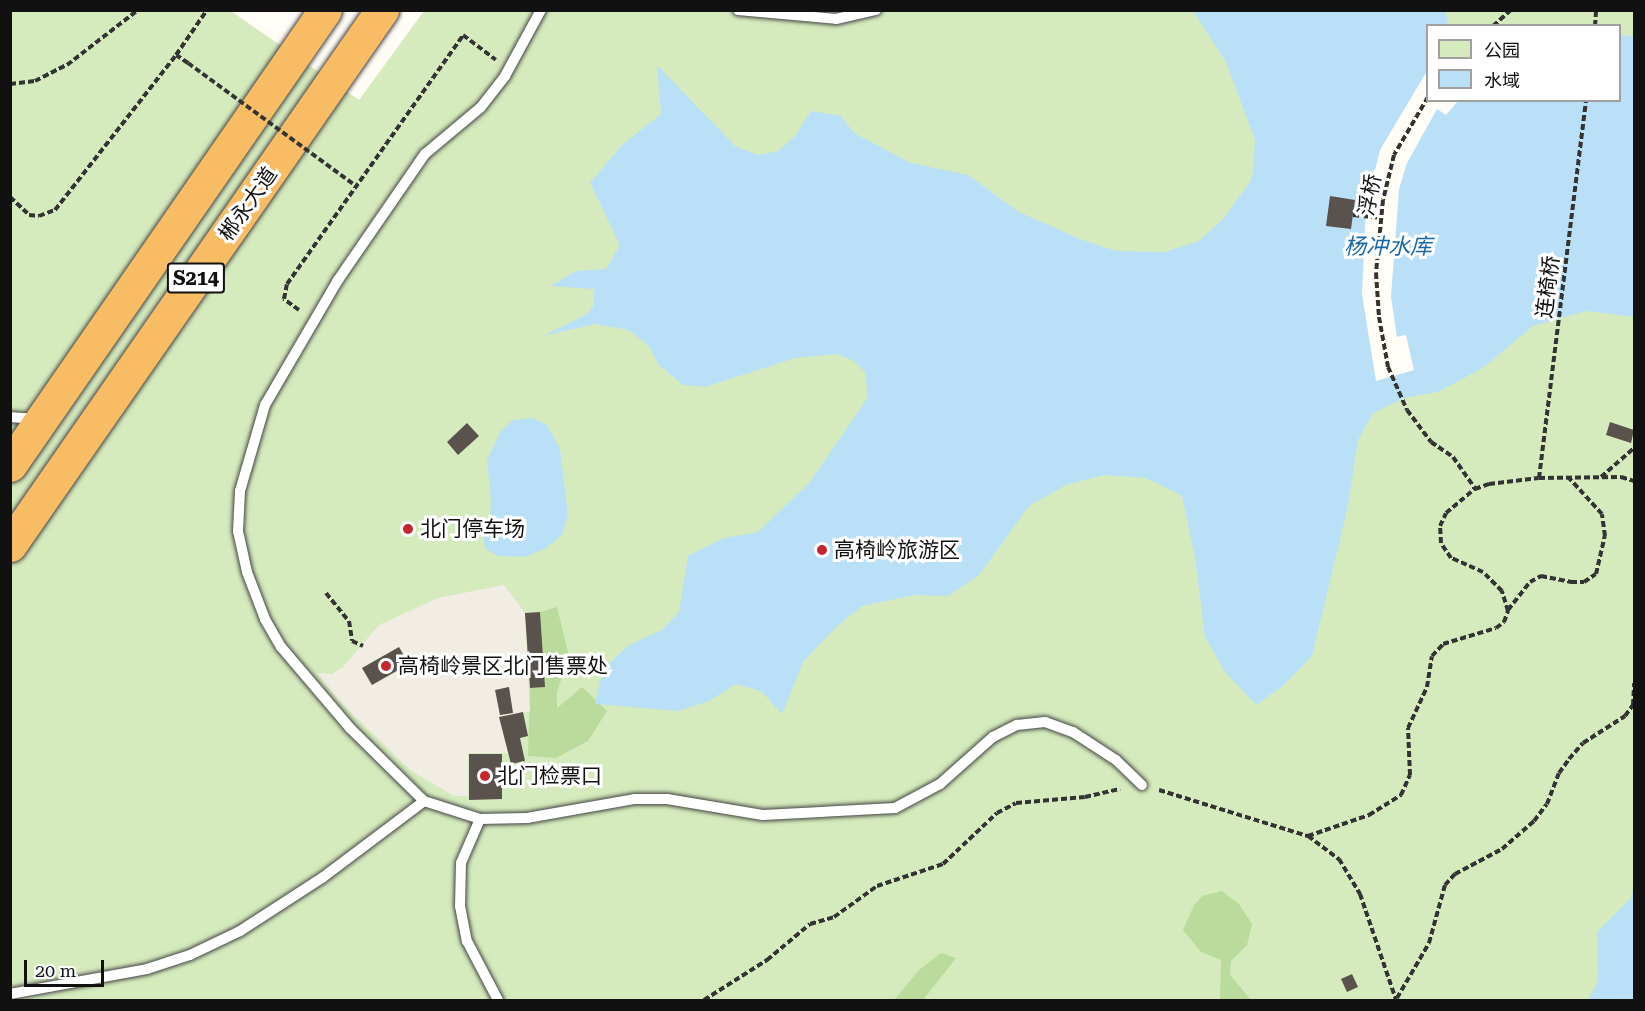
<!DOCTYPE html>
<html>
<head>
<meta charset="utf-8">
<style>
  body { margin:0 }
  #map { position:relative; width:1645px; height:1011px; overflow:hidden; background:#fffdf5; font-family:"Roboto Serif","Noto Sans SC",serif }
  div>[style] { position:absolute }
  .green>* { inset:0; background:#d5ebbd }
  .forest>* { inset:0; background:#b9dc9c }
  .plaza>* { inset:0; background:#f1ede2 }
  .water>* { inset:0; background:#b9e0f7 }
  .pier>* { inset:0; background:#fffdf5 }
  .building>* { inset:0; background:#5a524d }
  .path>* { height:4px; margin-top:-2px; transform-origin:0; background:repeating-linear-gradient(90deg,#333 0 6px,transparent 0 9px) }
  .roads { filter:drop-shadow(0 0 2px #444) drop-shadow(0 0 2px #444) }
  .service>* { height:10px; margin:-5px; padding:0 5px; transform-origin:5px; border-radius:5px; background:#fff }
  .trunk>* { height:33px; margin:-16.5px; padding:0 16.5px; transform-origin:16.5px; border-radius:16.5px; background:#f7bc64 }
  .path-bridge>* { height:4px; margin-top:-2px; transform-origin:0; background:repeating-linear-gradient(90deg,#333 0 6px,transparent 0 9px) }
  .dots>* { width:16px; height:16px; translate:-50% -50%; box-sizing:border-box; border:3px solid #fff; border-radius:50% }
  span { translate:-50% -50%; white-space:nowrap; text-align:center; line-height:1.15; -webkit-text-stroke:6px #fff; paint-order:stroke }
  .shield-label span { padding:2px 4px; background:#fff; border:2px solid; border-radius:4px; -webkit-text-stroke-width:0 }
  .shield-label { font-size:20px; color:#111; font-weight:700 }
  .street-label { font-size:21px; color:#111 }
  .poi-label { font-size:21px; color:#111 }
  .left { translate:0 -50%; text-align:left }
  .water-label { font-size:22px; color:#1768a6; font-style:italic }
  .frame { position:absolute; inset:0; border:12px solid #111; pointer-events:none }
  .legend { position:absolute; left:1426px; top:24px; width:195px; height:78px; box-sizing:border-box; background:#fff; border:2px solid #a0a0a0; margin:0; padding:8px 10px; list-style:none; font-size:18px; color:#111 }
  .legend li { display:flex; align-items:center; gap:12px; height:30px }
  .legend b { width:30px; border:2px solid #a0a0a0 }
  .scale { position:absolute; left:24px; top:960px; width:80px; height:27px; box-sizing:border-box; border:3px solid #111; border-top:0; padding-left:8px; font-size:18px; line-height:21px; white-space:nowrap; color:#111; -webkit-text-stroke:4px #fff; paint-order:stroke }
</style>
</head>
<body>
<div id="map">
  <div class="green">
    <i style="clip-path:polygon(evenodd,10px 11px,231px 11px,359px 100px,424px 11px,1634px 11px,1634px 1000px,11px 1000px,10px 11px,1428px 26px,1620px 26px,1620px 100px,1428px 100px,1428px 26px)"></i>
  </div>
  <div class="forest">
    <i style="clip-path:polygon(557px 607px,569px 656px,557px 692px,557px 708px,582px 687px,607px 711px,588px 741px,556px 758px,528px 756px,530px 688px,545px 687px,540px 612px)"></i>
    <i style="clip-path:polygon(1222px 891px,1239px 904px,1252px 924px,1247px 945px,1231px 961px,1230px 975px,1251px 1000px,1220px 1000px,1221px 960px,1201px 952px,1183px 930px,1194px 905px,1202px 896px)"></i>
    <i style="clip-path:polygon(941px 953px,956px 958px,923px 1000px,894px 1000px,919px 970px)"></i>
  </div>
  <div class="plaza">
    <i style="clip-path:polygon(evenodd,504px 585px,525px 613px,530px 711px,500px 717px,508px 753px,468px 753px,468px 796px,454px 796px,410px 770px,339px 701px,317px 673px,332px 674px,343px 667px,379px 625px,438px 598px,504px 585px,399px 647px,409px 665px,371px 685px,362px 668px,399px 647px,504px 585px,508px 687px,513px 713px,501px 715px,496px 690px,508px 687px)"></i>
  </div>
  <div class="water">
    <i style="clip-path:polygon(1193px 11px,1446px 11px,1448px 25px,1428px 26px,1428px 100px,1620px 100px,1620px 35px,1634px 36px,1634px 317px,1586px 311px,1533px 326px,1484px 367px,1440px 391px,1405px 398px,1373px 413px,1358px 440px,1348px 506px,1312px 656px,1284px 685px,1256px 705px,1225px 672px,1205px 637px,1195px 558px,1182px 496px,1146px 478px,1104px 475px,1066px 485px,1029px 506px,979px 575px,948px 596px,914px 595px,862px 606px,835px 628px,803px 662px,782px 714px,761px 691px,736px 684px,709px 701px,678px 711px,595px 704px,603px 669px,629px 645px,662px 630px,679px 612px,688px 556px,724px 538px,758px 532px,810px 482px,868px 397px,865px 372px,854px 361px,837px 354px,795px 358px,705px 387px,683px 385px,659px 365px,648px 345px,628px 330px,595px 324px,543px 336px,587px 314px,594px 305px,594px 289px,551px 286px,576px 271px,606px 269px,620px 245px,590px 183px,623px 144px,661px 114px,657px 65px,736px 147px,759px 155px,778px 151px,795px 136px,811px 111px,841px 116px,854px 133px,911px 163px,968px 175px,1019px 212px,1080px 239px,1116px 251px,1164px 252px,1199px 241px,1223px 219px,1252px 179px,1255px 140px,1226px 62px)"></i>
    <i style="clip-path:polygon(532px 418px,547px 425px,560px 449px,568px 515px,562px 535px,545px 549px,524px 557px,499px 556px,485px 549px,483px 531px,490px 519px,491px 501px,487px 460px,501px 431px,513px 420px)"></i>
    <i style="clip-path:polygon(1634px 885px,1634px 1000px,1588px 1000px,1598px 981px,1597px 932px,1631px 898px)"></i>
  </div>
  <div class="pier">
    <i style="clip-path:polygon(1427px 71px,1428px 100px,1458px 101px,1446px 115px,1437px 109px,1407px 163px,1399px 189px,1391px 297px,1397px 337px,1406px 335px,1414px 370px,1376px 381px,1362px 294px,1366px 206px,1380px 150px)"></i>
  </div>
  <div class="building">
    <i style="clip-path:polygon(1330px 196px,1355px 200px,1351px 229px,1326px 226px)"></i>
    <i style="clip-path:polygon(1610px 422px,1634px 430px,1631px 443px,1606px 435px)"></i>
    <i style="clip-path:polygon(467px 423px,479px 436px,458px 455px,447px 442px)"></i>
    <i style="clip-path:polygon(540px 612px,545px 687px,530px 688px,525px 613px)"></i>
    <i style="clip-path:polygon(399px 647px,409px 664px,372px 685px,362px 668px)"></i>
    <i style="clip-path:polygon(509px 687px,513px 713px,500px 715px,495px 690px)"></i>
    <i style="clip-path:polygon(523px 712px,528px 736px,520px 738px,525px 761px,511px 764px,499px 717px)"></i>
    <i style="clip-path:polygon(469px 754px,502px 754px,502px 799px,469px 800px)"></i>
    <i style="clip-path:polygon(1352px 974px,1358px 987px,1347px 992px,1341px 979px)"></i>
  </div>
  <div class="path">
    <i style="left:1493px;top:26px;width:24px;rotate:-42deg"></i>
    <i style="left:1595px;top:26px;width:16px;rotate:-86deg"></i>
    <i style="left:188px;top:63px;width:14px;rotate:-146deg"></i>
    <i style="left:176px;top:55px;width:55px;rotate:-55.4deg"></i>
    <i style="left:10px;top:84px;width:25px;rotate:-7deg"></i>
    <i style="left:35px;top:81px;width:36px;rotate:-27deg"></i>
    <i style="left:67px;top:65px;width:90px;rotate:-37.8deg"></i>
    <i style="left:1428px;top:97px;width:67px;rotate:120.4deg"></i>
    <i style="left:1394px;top:155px;width:46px;rotate:103.7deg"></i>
    <i style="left:1383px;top:200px;width:73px;rotate:95.5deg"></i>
    <i style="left:1376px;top:273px;width:44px;rotate:86.1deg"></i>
    <i style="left:1379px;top:317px;width:51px;rotate:79.8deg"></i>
    <i style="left:1388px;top:367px;width:47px;rotate:66.2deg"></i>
    <i style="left:1407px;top:410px;width:40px;rotate:53deg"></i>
    <i style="left:1431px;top:442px;width:27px;rotate:34deg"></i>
    <i style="left:1453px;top:457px;width:39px;rotate:55deg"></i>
    <i style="left:10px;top:197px;width:26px;rotate:43deg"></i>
    <i style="left:29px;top:215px;width:10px;rotate:6deg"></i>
    <i style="left:39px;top:216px;width:17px;rotate:-21deg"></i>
    <i style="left:55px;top:210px;width:197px;rotate:-52deg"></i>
    <i style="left:1353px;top:215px;width:27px;rotate:6deg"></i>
    <i style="left:299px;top:310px;width:19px;rotate:-144deg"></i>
    <i style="left:284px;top:299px;width:15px;rotate:-79deg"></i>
    <i style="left:287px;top:284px;width:305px;rotate:-54.7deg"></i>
    <i style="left:463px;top:35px;width:41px;rotate:37.1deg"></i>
    <i style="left:1601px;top:477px;width:44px;rotate:-41.3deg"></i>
    <i style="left:1539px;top:478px;width:381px;rotate:-82.9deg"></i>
    <i style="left:326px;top:593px;width:36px;rotate:51deg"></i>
    <i style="left:349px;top:621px;width:20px;rotate:81deg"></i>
    <i style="left:352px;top:641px;width:12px;rotate:24deg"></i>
    <i style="left:1508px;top:610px;width:36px;rotate:-52deg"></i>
    <i style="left:1530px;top:582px;width:13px;rotate:-29deg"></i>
    <i style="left:1541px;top:576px;width:31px;rotate:11deg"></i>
    <i style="left:1571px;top:582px;width:13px"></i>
    <i style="left:1584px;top:582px;width:14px;rotate:-34deg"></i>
    <i style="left:1596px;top:574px;width:39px;rotate:-77deg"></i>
    <i style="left:1605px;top:536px;width:22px;rotate:-98deg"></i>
    <i style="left:1602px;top:514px;width:49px;rotate:-132.5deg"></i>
    <i style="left:1159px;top:790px;width:156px;rotate:17.2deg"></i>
    <i style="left:1308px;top:836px;width:39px;rotate:37deg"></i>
    <i style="left:1339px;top:859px;width:41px;rotate:59deg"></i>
    <i style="left:1360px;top:894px;width:112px;rotate:71.2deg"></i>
    <i style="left:1308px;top:836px;width:65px;rotate:-19deg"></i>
    <i style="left:1369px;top:815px;width:38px;rotate:-32deg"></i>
    <i style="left:1401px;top:795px;width:22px;rotate:-66deg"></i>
    <i style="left:1410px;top:775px;width:47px;rotate:-92.4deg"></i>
    <i style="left:1408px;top:728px;width:45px;rotate:-65.1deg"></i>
    <i style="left:1427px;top:687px;width:31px;rotate:-81deg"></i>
    <i style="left:1432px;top:656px;width:16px;rotate:-47deg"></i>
    <i style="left:1443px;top:644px;width:55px;rotate:-16.8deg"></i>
    <i style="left:1496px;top:628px;width:10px;rotate:-37deg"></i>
    <i style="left:1504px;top:622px;width:12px;rotate:-70deg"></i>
    <i style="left:1508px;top:611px;width:21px;rotate:-107deg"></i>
    <i style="left:1502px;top:591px;width:27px;rotate:-135deg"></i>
    <i style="left:1483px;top:572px;width:35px;rotate:-156deg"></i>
    <i style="left:1451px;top:558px;width:18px;rotate:-124deg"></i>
    <i style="left:1441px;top:543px;width:17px;rotate:-93deg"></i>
    <i style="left:1440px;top:526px;width:14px;rotate:-65deg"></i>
    <i style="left:1446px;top:513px;width:38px;rotate:-40deg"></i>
    <i style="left:1475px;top:489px;width:15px;rotate:-20deg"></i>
    <i style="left:1489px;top:484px;width:50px;rotate:-6.8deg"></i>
    <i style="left:1539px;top:478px;width:82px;rotate:-0.7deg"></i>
    <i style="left:1621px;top:477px;width:14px;rotate:17deg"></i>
    <i style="left:1397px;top:998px;width:64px;rotate:-59.8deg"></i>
    <i style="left:1429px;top:943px;width:60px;rotate:-74.6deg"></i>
    <i style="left:1445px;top:885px;width:15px;rotate:-48deg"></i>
    <i style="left:1455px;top:874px;width:53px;rotate:-28deg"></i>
    <i style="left:1502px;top:849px;width:43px;rotate:-41.2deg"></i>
    <i style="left:1534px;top:821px;width:21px;rotate:-53deg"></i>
    <i style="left:1547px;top:804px;width:33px;rotate:-69deg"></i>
    <i style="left:1559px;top:773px;width:17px;rotate:-54deg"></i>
    <i style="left:1569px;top:759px;width:21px;rotate:-49deg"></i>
    <i style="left:1583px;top:743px;width:50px;rotate:-32.7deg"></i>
    <i style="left:1625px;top:716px;width:14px;rotate:-54deg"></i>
    <i style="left:1633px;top:705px;width:22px;rotate:-87deg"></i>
    <i style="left:704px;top:1000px;width:75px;rotate:-32.4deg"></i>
    <i style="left:767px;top:960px;width:56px;rotate:-39.9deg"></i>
    <i style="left:810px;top:924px;width:25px;rotate:-16deg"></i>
    <i style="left:834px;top:917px;width:53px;rotate:-35.8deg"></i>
    <i style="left:877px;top:886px;width:70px;rotate:-18.4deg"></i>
    <i style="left:943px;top:864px;width:74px;rotate:-43.4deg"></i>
    <i style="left:997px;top:813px;width:21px;rotate:-28deg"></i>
    <i style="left:1016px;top:803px;width:69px;rotate:-5deg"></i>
    <i style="left:1085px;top:797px;width:36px;rotate:-13deg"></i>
  </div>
  <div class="roads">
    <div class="service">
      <i style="left:738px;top:10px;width:98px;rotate:5.2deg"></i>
      <i style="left:836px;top:19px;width:41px;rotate:-12.7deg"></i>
      <i style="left:10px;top:417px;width:26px;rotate:4deg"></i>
      <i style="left:424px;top:801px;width:104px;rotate:-135.4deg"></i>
      <i style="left:350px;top:728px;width:106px;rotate:-130.4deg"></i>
      <i style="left:281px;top:647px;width:32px;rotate:-120deg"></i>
      <i style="left:265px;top:619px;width:50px;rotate:-111deg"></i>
      <i style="left:247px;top:572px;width:42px;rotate:-102.4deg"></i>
      <i style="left:238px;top:531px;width:40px;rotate:-87.1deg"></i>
      <i style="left:240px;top:491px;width:90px;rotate:-73.8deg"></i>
      <i style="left:265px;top:405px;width:145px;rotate:-59.7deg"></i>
      <i style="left:338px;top:280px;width:153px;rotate:-55.4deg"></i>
      <i style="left:425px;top:154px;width:73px;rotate:-40deg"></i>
      <i style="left:481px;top:107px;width:39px;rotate:-52deg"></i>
      <i style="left:505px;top:76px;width:75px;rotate:-61.4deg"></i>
      <i style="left:480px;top:819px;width:48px;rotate:113.4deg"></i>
      <i style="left:461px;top:863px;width:43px;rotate:91.3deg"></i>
      <i style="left:460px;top:906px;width:36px;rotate:79deg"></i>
      <i style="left:467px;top:941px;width:67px;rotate:62.3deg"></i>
      <i style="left:10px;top:994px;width:139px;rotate:-10.3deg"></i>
      <i style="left:147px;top:969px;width:45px;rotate:-18deg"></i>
      <i style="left:190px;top:955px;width:55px;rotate:-25.6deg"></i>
      <i style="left:240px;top:931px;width:98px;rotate:-32.9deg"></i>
      <i style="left:322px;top:878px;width:128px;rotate:-37deg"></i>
      <i style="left:424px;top:801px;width:59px;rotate:17.8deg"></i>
      <i style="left:480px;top:819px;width:47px;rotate:-1.2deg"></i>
      <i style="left:527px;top:818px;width:110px;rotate:-10deg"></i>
      <i style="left:635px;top:799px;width:32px"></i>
      <i style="left:667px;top:799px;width:97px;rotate:9.5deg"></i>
      <i style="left:763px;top:815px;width:132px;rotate:-3deg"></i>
      <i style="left:895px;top:808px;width:51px;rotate:-28.1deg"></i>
      <i style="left:940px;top:784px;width:71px;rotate:-41.6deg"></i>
      <i style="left:993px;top:737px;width:27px;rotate:-27deg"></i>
      <i style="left:1017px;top:725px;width:28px;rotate:-6deg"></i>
      <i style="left:1045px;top:722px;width:30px;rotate:20deg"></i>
      <i style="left:1073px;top:732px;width:51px;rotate:33.1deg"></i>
      <i style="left:1116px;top:760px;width:36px;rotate:44deg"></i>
    </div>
    <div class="trunk">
      <i style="left:10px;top:465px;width:553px;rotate:-55.3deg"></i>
      <i style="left:10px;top:545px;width:652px;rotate:-55.19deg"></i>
    </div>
  </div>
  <div class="path-bridge">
    <i style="left:188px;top:63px;width:208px;rotate:36.2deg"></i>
  </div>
  <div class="dots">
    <i style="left:408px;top:529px;background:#c4262e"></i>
    <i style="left:822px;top:550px;background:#c4262e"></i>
    <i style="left:386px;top:666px;background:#c4262e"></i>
    <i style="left:485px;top:776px;background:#c4262e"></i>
  </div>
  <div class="shield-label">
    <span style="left:196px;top:278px">S214</span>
  </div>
  <div class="street-label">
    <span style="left:1370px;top:195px;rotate:-79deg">浮桥</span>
    <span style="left:248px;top:204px;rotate:-55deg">郴永大道</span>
    <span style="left:1548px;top:287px;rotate:-83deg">连椅桥</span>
  </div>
  <div class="poi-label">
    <span class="left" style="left:420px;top:529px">北门停车场</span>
    <span class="left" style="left:834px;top:550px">高椅岭旅游区</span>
    <span class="left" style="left:398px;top:666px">高椅岭景区北门售票处</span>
    <span class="left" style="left:497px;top:776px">北门检票口</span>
  </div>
  <div class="water-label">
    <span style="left:1388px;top:247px">杨冲水库</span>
  </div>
  <div class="frame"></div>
  <ul class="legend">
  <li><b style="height:16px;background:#d5ebbd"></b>公园</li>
  <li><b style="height:16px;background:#b9e0f7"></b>水域</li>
  </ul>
  <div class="scale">20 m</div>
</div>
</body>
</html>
